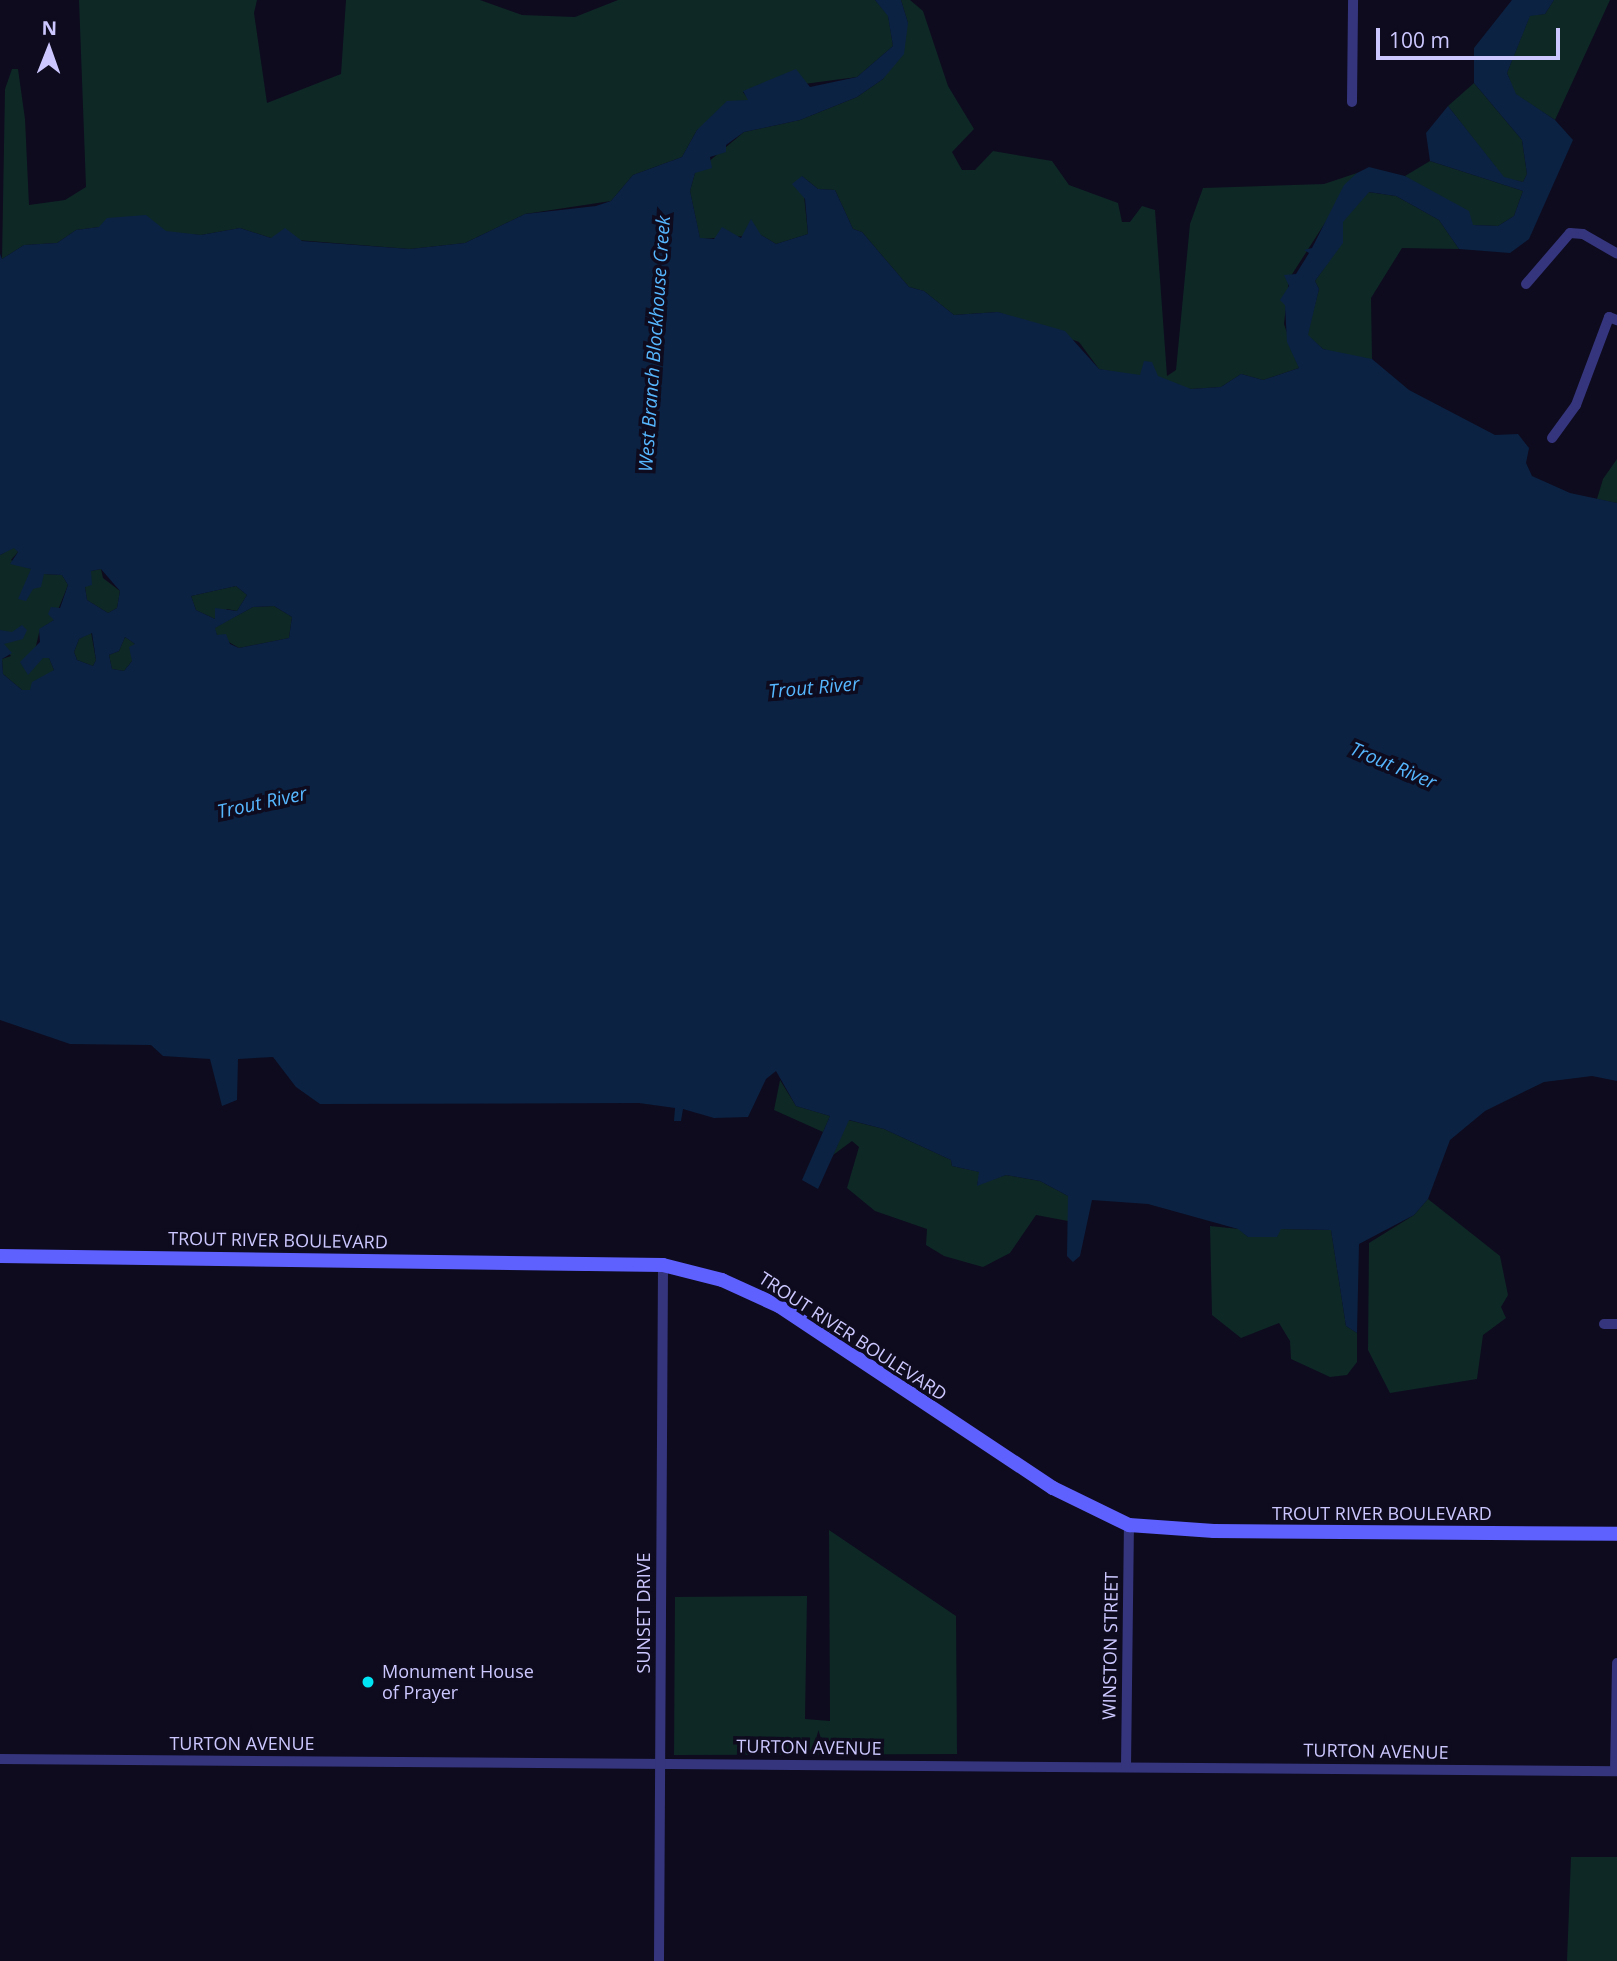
<!DOCTYPE html>
<html>
<head>
<meta charset="utf-8">
<style>
  body { margin:0 }
  #map { position:relative; width:1617px; height:1961px; overflow:hidden; background:#0e0b1e; font-family:"Open Sans",sans-serif }
  div>[style] { position:absolute }
  .green>* { inset:0; background:#0e2826 }
  .water>* { inset:0; background:#0b2242 }
  .street>* { height:10px; margin:-5px; padding:0 5px; transform-origin:5px; border-radius:5px; background:#35357e }
  .secondary>* { height:14px; margin:-7px; padding:0 7px; transform-origin:7px; border-radius:7px; background:#5f61ff }
  .dots>* { width:19px; height:19px; translate:-50% -50%; box-sizing:border-box; border:4px solid #0e0b1e; border-radius:50% }
  span { translate:-50% -50%; white-space:nowrap; text-align:center; line-height:1.15; -webkit-text-stroke:7px #0e0b1e; paint-order:stroke }
  .street-label { font-size:18px; color:#ccc8ff }
  .poi-label { font-size:18px; color:#ccc8ff }
  .left { translate:0 -50%; text-align:left }
  .water-label { font-size:19px; color:#56b7ff; font-style:italic }
  .north { position:absolute; left:14px; top:14px; width:70px; height:70px; -webkit-text-stroke:5px #0e0b1e; paint-order:stroke; rotate:1deg; font-size:19px; font-weight:700; line-height:28px; text-align:center; color:#ccc8ff }
  .north::after { content:''; display:block; margin:auto; width:24px; height:32px; background:#ccc8ff; clip-path:polygon(50% 0,100% 100%,50% 72%,0 100%) }
  .scale { position:absolute; left:1376px; top:28px; width:184px; height:32px; box-sizing:border-box; border:4px solid #ccc8ff; border-top:0; padding-left:9px; font-size:21px; line-height:24px; white-space:nowrap; color:#ccc8ff; -webkit-text-stroke:5px #0e0b1e; paint-order:stroke }
</style>
</head>
<body>
<div id="map">
  <div class="green">
    <i style="clip-path:polygon(79px 0,257px 0,254px 13px,267px 103px,341px 74px,346px 0,480px 0,522px 15px,575px 17px,618px 0,875px 0,888px 15px,893px 46px,857px 77px,743px 92px,749px 100px,697px 130px,682px 157px,633px 175px,611px 201px,525px 214px,465px 243px,410px 249px,271px 238px,240px 228px,201px 235px,99px 227px,76px 230px,57px 243px,24px 245px,2px 259px,5px 89px,12px 69px,18px 69px,25px 119px,29px 205px,65px 200px,86px 187px)"></i>
    <i style="clip-path:polygon(901px 0,910px 0,923px 11px,948px 86px,974px 129px,952px 152px,962px 170px,975px 170px,993px 151px,1052px 161px,1069px 185px,1118px 203px,1122px 222px,1130px 222px,1142px 206px,1155px 210px,1167px 376px,1176px 370px,1190px 224px,1203px 188px,1324px 184px,1357px 173px,1289px 279px,1284px 324px,1299px 368px,1263px 380px,1241px 374px,1221px 387px,1191px 389px,1099px 369px,1079px 342px,998px 312px,954px 315px,924px 291px,909px 287px,862px 232px,853px 229px,835px 190px,818px 189px,802px 176px,808px 234px,776px 244px,761px 235px,700px 239px,690px 191px,695px 173px,744px 132px,800px 120px,857px 97px,883px 79px,908px 23px)"></i>
    <i style="clip-path:polygon(1554px 0,1610px 0,1555px 120px,1515px 94px,1507px 73px,1530px 15px,1545px 14px)"></i>
    <i style="clip-path:polygon(1474px 83px,1522px 140px,1527px 174px,1523px 182px,1504px 178px,1448px 106px)"></i>
    <i style="clip-path:polygon(1430px 161px,1523px 191px,1514px 216px,1498px 226px,1473px 225px,1405px 176px)"></i>
    <i style="clip-path:polygon(1368px 192px,1396px 196px,1439px 220px,1459px 249px,1402px 248px,1371px 298px,1372px 359px,1360px 360px,1323px 349px,1307px 335px,1319px 289px,1315px 281px,1342px 243px,1342px 222px)"></i>
    <i style="clip-path:polygon(1617px 459px,1617px 503px,1597px 499px,1603px 479px)"></i>
    <i style="clip-path:polygon(14px 547px,18px 552px,11px 560px,31px 569px,33px 589px,44px 574px,62px 575px,68px 585px,54px 620px,40px 629px,35px 650px,49px 658px,54px 670px,30px 690px,22px 690px,3px 674px,2px 659px,11px 656px,3px 644px,16px 638px,0 630px,0 555px)"></i>
    <i style="clip-path:polygon(101px 569px,103px 578px,120px 591px,117px 608px,108px 613px,87px 600px,85px 587px,91px 571px)"></i>
    <i style="clip-path:polygon(236px 586px,247px 595px,237px 611px,227px 609px,215px 619px,196px 610px,191px 596px)"></i>
    <i style="clip-path:polygon(274px 606px,292px 617px,289px 638px,239px 648px,217px 635px,214px 628px,253px 607px)"></i>
    <i style="clip-path:polygon(91px 632px,96px 660px,93px 666px,77px 660px,74px 652px,79px 639px)"></i>
    <i style="clip-path:polygon(125px 637px,135px 644px,132px 661px,124px 671px,112px 669px,109px 655px,119px 651px)"></i>
    <i style="clip-path:polygon(780px 1080px,796px 1106px,830px 1116px,823px 1132px,774px 1110px)"></i>
    <i style="clip-path:polygon(848px 1120px,884px 1129px,951px 1160px,952px 1166px,980px 1172px,977px 1185px,1006px 1175px,1040px 1181px,1068px 1196px,1068px 1221px,1036px 1215px,1010px 1253px,983px 1267px,944px 1256px,926px 1245px,927px 1229px,875px 1211px,847px 1188px,859px 1147px,852px 1141px,833px 1155px)"></i>
    <i style="clip-path:polygon(1428px 1199px,1500px 1256px,1508px 1295px,1501px 1307px,1506px 1318px,1483px 1335px,1477px 1379px,1390px 1393px,1368px 1350px,1369px 1243px,1414px 1215px)"></i>
    <i style="clip-path:polygon(1210px 1226px,1239px 1229px,1248px 1237px,1276px 1237px,1280px 1229px,1331px 1230px,1346px 1326px,1357px 1333px,1357px 1362px,1347px 1375px,1330px 1377px,1291px 1359px,1290px 1341px,1279px 1323px,1241px 1338px,1212px 1315px)"></i>
    <i style="clip-path:polygon(829px 1530px,956px 1616px,957px 1754px,674px 1755px,675px 1597px,807px 1596px,805px 1719px,830px 1721px)"></i>
    <i style="clip-path:polygon(1571px 1857px,1617px 1857px,1617px 1961px,1567px 1961px)"></i>
  </div>
  <div class="water">
    <i style="clip-path:polygon(evenodd,875px 0,901px 0,908px 23px,904px 54px,883px 79px,857px 97px,800px 120px,744px 132px,726px 145px,726px 152px,710px 157px,712px 168px,695px 173px,690px 191px,700px 238px,714px 239px,722px 227px,741px 238px,751px 219px,761px 235px,776px 244px,808px 234px,805px 199px,792px 184px,802px 176px,818px 189px,835px 190px,853px 229px,862px 232px,909px 287px,924px 291px,954px 315px,998px 312px,1065px 331px,1099px 369px,1140px 375px,1144px 361px,1152px 362px,1158px 376px,1191px 389px,1221px 387px,1241px 374px,1263px 380px,1299px 368px,1287px 342px,1285px 305px,1280px 300px,1289px 286px,1284px 275px,1296px 274px,1309px 253px,1304px 250px,1312px 248px,1344px 185px,1357px 173px,1369px 167px,1405px 176px,1469px 211px,1473px 225px,1498px 226px,1514px 216px,1523px 191px,1430px 161px,1426px 133px,1448px 106px,1504px 177px,1523px 182px,1527px 174px,1522px 140px,1474px 83px,1474px 48px,1512px 0,1554px 0,1545px 14px,1530px 16px,1507px 73px,1516px 94px,1555px 120px,1573px 140px,1529px 239px,1510px 253px,1459px 249px,1439px 220px,1396px 196px,1369px 192px,1343px 222px,1343px 243px,1315px 281px,1319px 289px,1308px 335px,1323px 349px,1372px 359px,1409px 390px,1495px 435px,1518px 434px,1529px 448px,1526px 463px,1532px 476px,1570px 493px,1617px 503px,1617px 1081px,1592px 1076px,1544px 1082px,1485px 1111px,1450px 1140px,1428px 1199px,1414px 1215px,1359px 1244px,1357px 1333px,1346px 1326px,1331px 1230px,1281px 1229px,1277px 1237px,1248px 1237px,1238px 1229px,1148px 1204px,1092px 1200px,1080px 1256px,1073px 1262px,1067px 1256px,1068px 1196px,1040px 1181px,1006px 1175px,977px 1186px,979px 1172px,952px 1166px,951px 1160px,884px 1129px,849px 1120px,818px 1189px,802px 1180px,830px 1116px,796px 1106px,776px 1071px,766px 1079px,748px 1117px,714px 1118px,683px 1109px,681px 1121px,674px 1121px,675px 1108px,639px 1103px,320px 1104px,296px 1087px,273px 1057px,238px 1059px,237px 1100px,222px 1106px,210px 1059px,163px 1056px,151px 1045px,70px 1044px,0 1020px,0 630px,12px 632px,22px 625px,27px 630px,23px 639px,4px 644px,12px 653px,2px 659px,3px 674px,22px 690px,30px 690px,32px 682px,54px 670px,49px 658px,43px 658px,28px 675px,20px 662px,40px 642px,39px 629px,54px 620px,48px 614px,51px 607px,60px 608px,68px 585px,62px 575px,44px 574px,41px 587px,33px 589px,26px 601px,18px 599px,31px 569px,10px 564px,18px 552px,14px 548px,0 555px,0 254px,2px 259px,24px 245px,57px 243px,76px 230px,99px 227px,107px 218px,146px 215px,166px 231px,201px 235px,240px 228px,271px 238px,285px 228px,302px 241px,410px 249px,465px 243px,525px 214px,596px 206px,611px 201px,633px 175px,682px 157px,697px 130px,727px 101px,748px 100px,743px 91px,796px 69px,810px 87px,857px 77px,893px 46px,888px 16px,875px 0,101px 569px,120px 591px,117px 608px,108px 613px,87px 600px,85px 587px,92px 585px,91px 571px,101px 569px,875px 0,236px 586px,247px 595px,237px 611px,215px 608px,215px 619px,196px 610px,191px 596px,236px 586px,875px 0,274px 606px,292px 617px,289px 638px,239px 648px,230px 644px,226px 634px,217px 635px,215px 628px,253px 607px,274px 606px,875px 0,92px 633px,96px 660px,93px 666px,77px 660px,74px 652px,79px 639px,92px 633px,875px 0,125px 637px,135px 644px,129px 647px,132px 661px,124px 671px,112px 669px,109px 655px,119px 651px,125px 637px)"></i>
  </div>
  <div class="street">
    <i style="left:1352px;top:102px;width:102px;rotate:-89.4deg"></i>
    <i style="left:1526px;top:284px;width:67px;rotate:-49.2deg"></i>
    <i style="left:1570px;top:233px;width:13px;rotate:4deg"></i>
    <i style="left:1583px;top:234px;width:39px;rotate:30deg"></i>
    <i style="left:1552px;top:438px;width:41px;rotate:-54deg"></i>
    <i style="left:1576px;top:405px;width:94px;rotate:-69.4deg"></i>
    <i style="left:1609px;top:317px;width:9px;rotate:21deg"></i>
    <i style="left:1604px;top:1324px;width:13px"></i>
    <i style="left:0;top:1759px;width:1617px;rotate:0.43deg"></i>
    <i style="left:1126px;top:1767px;width:242px;rotate:-89.3deg"></i>
    <i style="left:1615px;top:1771px;width:108px;rotate:-88.9deg"></i>
    <i style="left:659px;top:1961px;width:696px;rotate:-89.67deg"></i>
  </div>
  <div class="secondary">
    <i style="left:0;top:1256px;width:663px;rotate:0.78deg"></i>
    <i style="left:663px;top:1265px;width:61px;rotate:14.3deg"></i>
    <i style="left:722px;top:1280px;width:63px;rotate:24.5deg"></i>
    <i style="left:779px;top:1306px;width:329px;rotate:33.6deg"></i>
    <i style="left:1053px;top:1488px;width:85px;rotate:26deg"></i>
    <i style="left:1129px;top:1525px;width:85px;rotate:4deg"></i>
    <i style="left:1214px;top:1531px;width:403px;rotate:0.4deg"></i>
  </div>
  <div class="dots">
    <i style="left:368px;top:1682px;background:#00e4f3"></i>
  </div>
  <div class="street-label">
    <span style="left:278px;top:1240px;rotate:1deg">TROUT RIVER BOULEVARD</span>
    <span style="left:853px;top:1336px;rotate:33deg">TROUT RIVER BOULEVARD</span>
    <span style="left:1382px;top:1513px">TROUT RIVER BOULEVARD</span>
    <span style="left:643px;top:1613px;rotate:-90deg">SUNSET DRIVE</span>
    <span style="left:1110px;top:1646px;rotate:-89deg">WINSTON STREET</span>
    <span style="left:242px;top:1743px">TURTON AVENUE</span>
    <span style="left:809px;top:1747px;rotate:1deg">TURTON AVENUE</span>
    <span style="left:1376px;top:1751px;rotate:1deg">TURTON AVENUE</span>
  </div>
  <div class="poi-label">
    <span class="left" style="left:382px;top:1682px">Monument House<br>of Prayer</span>
  </div>
  <div class="water-label">
    <span style="left:655px;top:344px;rotate:-86deg">West Branch Blockhouse Creek</span>
    <span style="left:814px;top:688px;rotate:-5deg">Trout River</span>
    <span style="left:1393px;top:766px;rotate:23deg">Trout River</span>
    <span style="left:262px;top:803px;rotate:-12deg">Trout River</span>
  </div>
  <div class="north">N</div>
  <div class="scale">100 m</div>
</div>
</body>
</html>
